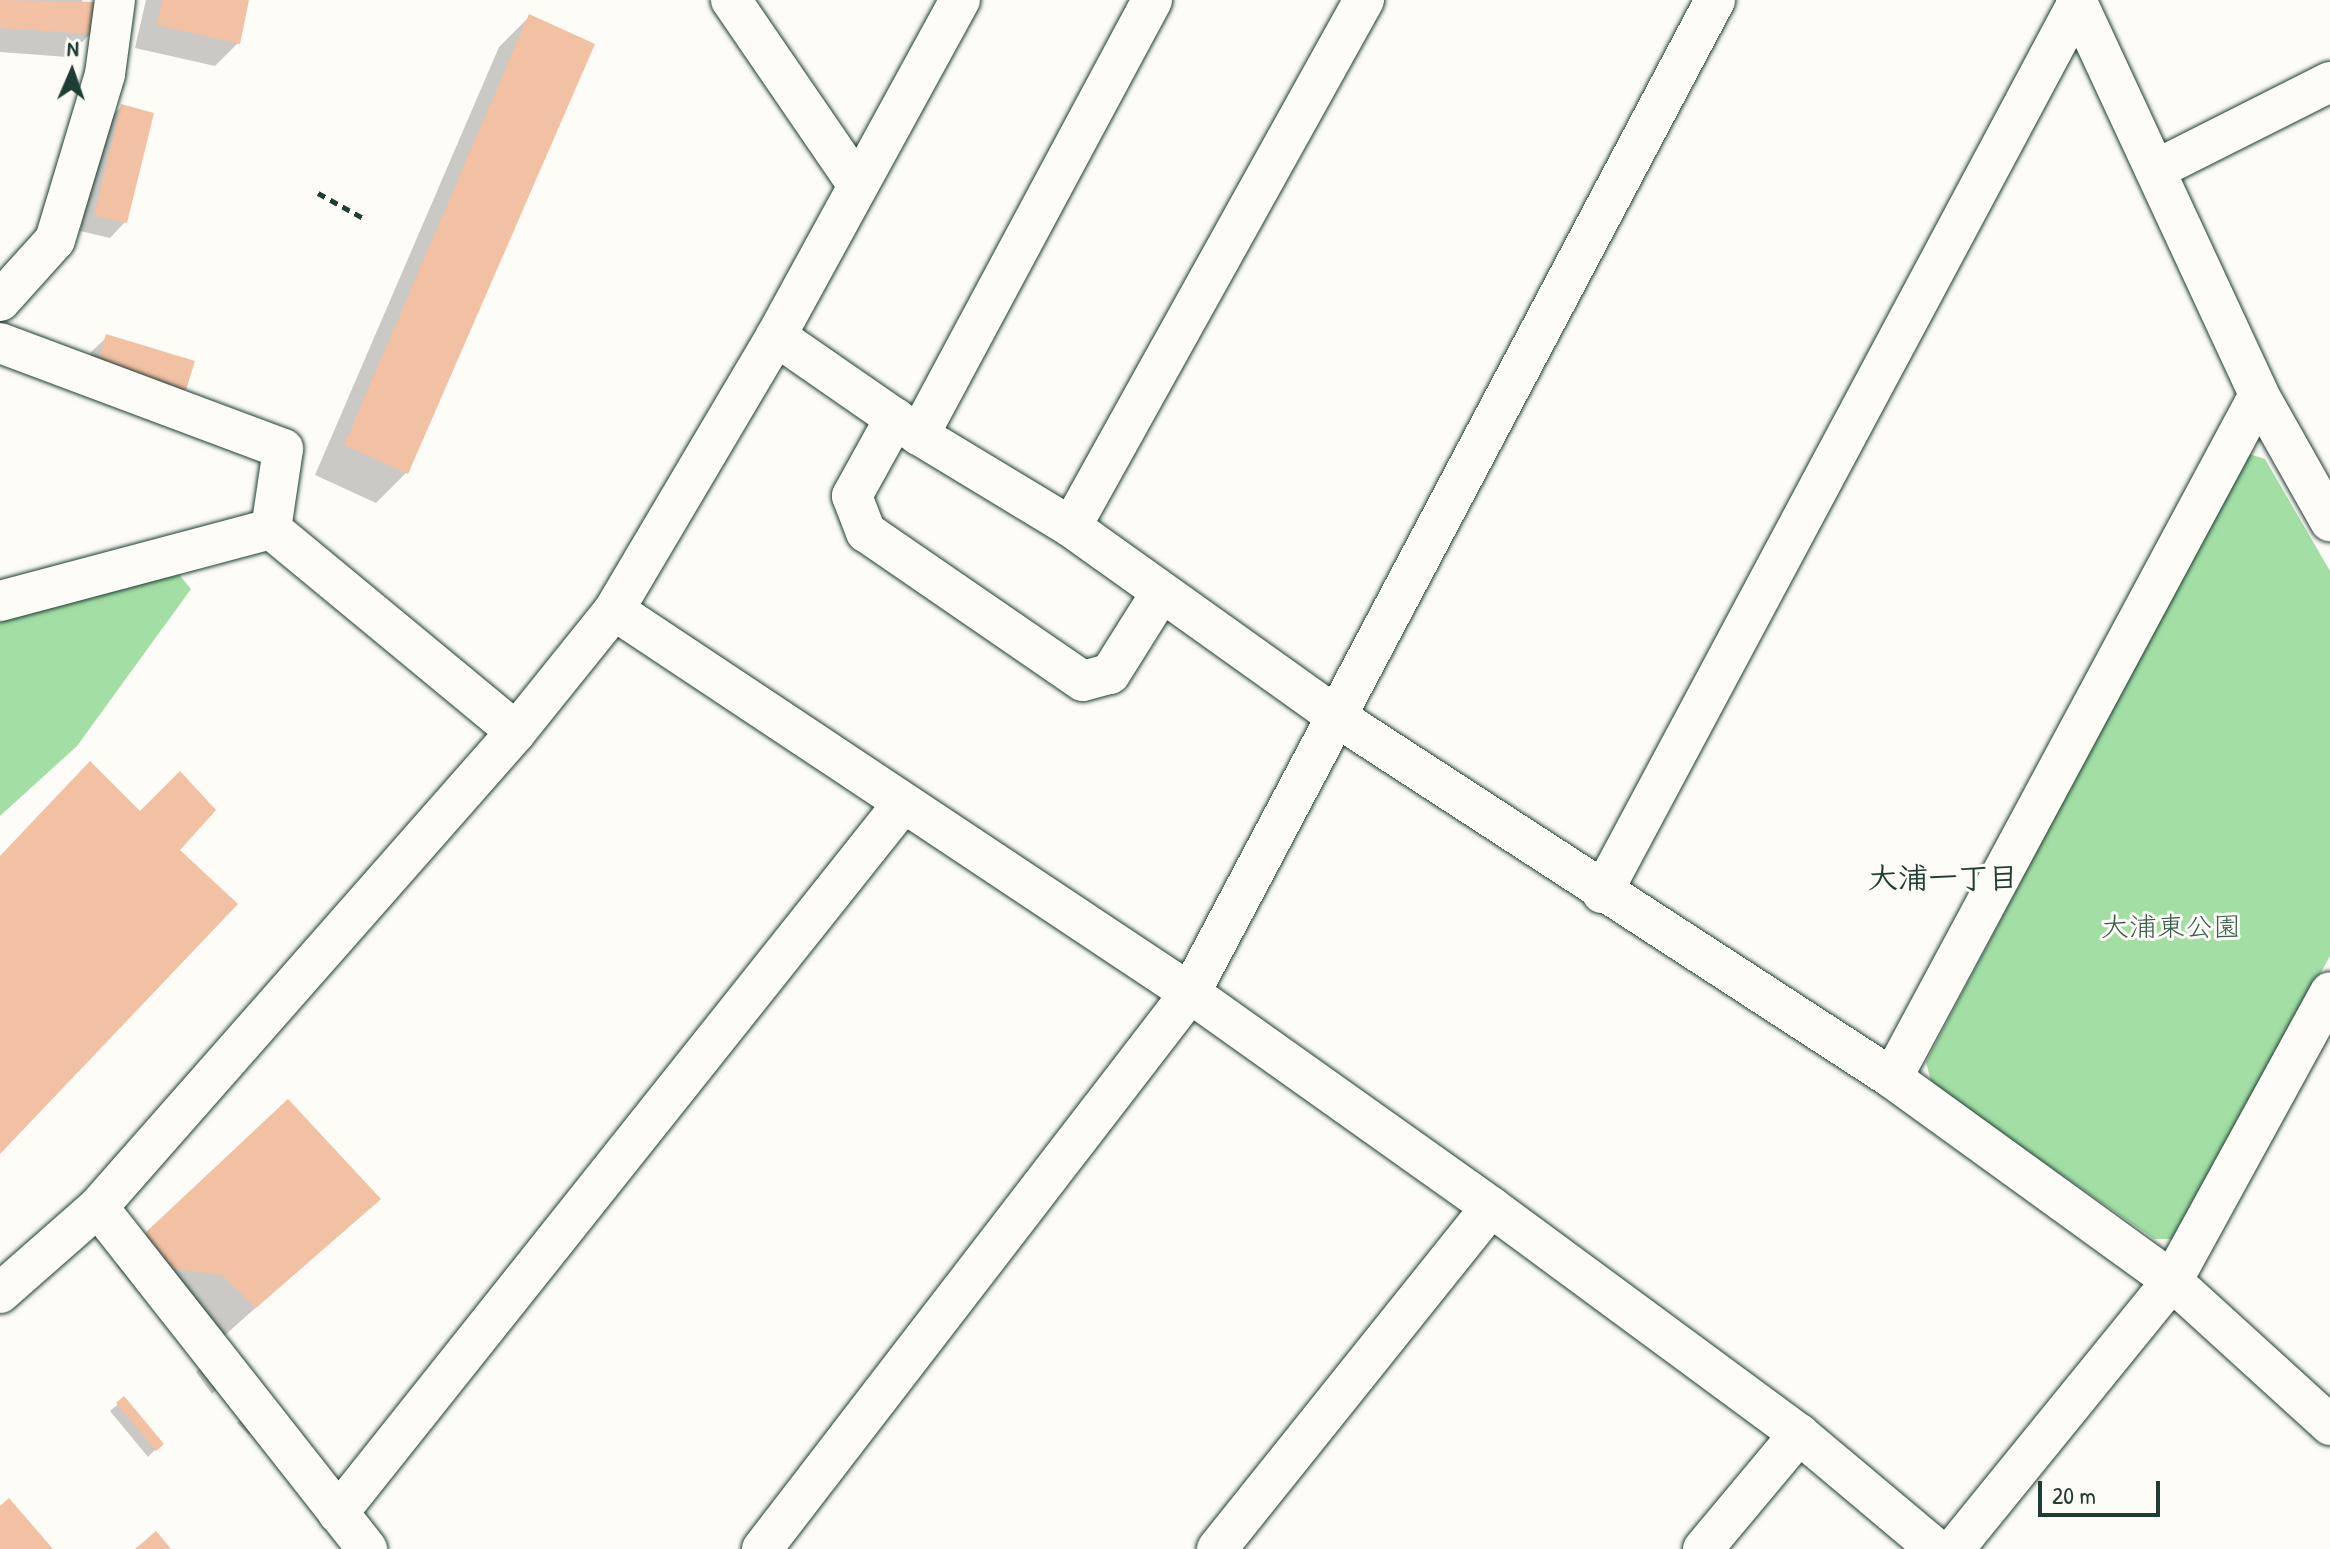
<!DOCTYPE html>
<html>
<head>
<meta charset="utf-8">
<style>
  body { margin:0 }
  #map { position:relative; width:2330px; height:1549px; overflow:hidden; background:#fdfcf7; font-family:"Patrick Hand","Klee One",sans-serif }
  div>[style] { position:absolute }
  .green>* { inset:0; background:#a3dfa5 }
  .shadow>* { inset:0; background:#0003 }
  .building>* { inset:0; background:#f2c0a3 }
  .path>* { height:5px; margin-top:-2.5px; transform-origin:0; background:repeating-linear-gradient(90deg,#1f3d34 0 8px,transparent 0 14px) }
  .roads { filter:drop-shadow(0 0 2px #1f3d34) drop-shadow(0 0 2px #1f3d34) }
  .minor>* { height:40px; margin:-20px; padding:0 20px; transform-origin:20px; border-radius:20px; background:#fdfcf7 }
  span { translate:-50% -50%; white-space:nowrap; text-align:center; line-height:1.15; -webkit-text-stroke:6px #fdfcf7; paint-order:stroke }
  .park-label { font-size:28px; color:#395d4b }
  .neighbourhood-label { font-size:30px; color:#1f3d34; font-weight:700 }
  .north { position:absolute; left:32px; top:32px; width:80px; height:80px; -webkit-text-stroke:6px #fdfcf7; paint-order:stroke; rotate:2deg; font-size:22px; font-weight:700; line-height:32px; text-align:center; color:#1f3d34 }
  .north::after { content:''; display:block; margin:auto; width:28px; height:36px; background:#1f3d34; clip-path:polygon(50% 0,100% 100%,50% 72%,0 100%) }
  .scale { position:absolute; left:2038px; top:1481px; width:122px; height:36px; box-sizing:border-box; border:4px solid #1f3d34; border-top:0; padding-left:10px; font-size:24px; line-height:28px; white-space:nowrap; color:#1f3d34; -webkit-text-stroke:6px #fdfcf7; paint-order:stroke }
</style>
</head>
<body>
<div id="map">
  <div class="green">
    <i style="clip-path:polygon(2246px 453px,2265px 459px,2330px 571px,2330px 956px,2173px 1239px,2154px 1239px,1932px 1085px,1926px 1062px)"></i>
    <i style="clip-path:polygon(177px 572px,191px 589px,77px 746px,0 816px,0 619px)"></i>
  </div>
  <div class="shadow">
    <i style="clip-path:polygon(0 0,82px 0,90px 34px,67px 57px,0 52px)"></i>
    <i style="clip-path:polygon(146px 0,247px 0,238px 43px,215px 66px,135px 48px)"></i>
    <i style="clip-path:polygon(529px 17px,406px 473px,376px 503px,315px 475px,499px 47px)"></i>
    <i style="clip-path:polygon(122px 106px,125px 222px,110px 238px,80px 231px,106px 122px)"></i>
    <i style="clip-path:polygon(107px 337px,184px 389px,169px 405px,83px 379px,91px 352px)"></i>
    <i style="clip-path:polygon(288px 1101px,378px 1199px,224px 1336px,191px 1305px,144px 1298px,116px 1265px)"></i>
    <i style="clip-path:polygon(203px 1365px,225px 1381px,212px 1394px,196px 1372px)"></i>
    <i style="clip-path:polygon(265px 1395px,277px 1408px,249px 1435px,237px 1423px)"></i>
    <i style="clip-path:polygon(124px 1399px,161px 1444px,148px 1457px,110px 1411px)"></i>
  </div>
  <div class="building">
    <i style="clip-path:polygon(0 0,96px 2px,92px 34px,0 28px)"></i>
    <i style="clip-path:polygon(162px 0,249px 0,240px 44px,157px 25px)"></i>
    <i style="clip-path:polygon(529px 14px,595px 44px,408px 474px,344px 445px)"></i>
    <i style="clip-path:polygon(121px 104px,154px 113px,127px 223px,94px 216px)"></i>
    <i style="clip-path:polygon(106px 334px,195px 361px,186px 390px,97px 364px)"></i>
    <i style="clip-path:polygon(90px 761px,140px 811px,180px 771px,216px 810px,180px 850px,238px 904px,0 1154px,0 856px)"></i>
    <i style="clip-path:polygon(288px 1099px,381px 1199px,256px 1308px,222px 1275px,174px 1269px,145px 1233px)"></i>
    <i style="clip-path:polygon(124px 1396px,164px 1444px,156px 1451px,116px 1403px)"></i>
    <i style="clip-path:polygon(9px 1498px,53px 1549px,0 1549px,0 1506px)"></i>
    <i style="clip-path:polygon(156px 1531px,171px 1549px,135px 1549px)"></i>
  </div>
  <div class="path">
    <i style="left:318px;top:193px;width:54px;rotate:29deg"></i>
  </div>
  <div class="roads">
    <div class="minor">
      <i style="left:731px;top:0;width:223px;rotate:55.6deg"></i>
      <i style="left:2076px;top:0;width:435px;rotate:65.1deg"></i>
      <i style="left:2259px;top:395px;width:145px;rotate:60.6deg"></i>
      <i style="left:2155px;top:170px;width:196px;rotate:-26.7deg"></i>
      <i style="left:0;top:301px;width:82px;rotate:-48deg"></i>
      <i style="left:55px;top:240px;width:173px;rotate:-73.2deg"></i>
      <i style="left:105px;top:74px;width:75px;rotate:-82.3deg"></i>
      <i style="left:776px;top:336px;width:174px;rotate:34.7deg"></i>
      <i style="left:919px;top:435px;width:178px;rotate:31.2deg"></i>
      <i style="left:1071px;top:527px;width:330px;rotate:35.5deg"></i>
      <i style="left:1340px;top:719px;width:658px;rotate:33.04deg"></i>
      <i style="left:1892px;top:1078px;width:346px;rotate:35.9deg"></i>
      <i style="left:2172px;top:1281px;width:214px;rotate:42.3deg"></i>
      <i style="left:0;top:343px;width:302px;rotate:20.5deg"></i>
      <i style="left:283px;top:449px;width:81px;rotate:98.5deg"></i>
      <i style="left:895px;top:418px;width:89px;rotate:118.9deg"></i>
      <i style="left:852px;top:496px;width:39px;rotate:69deg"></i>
      <i style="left:866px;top:532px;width:263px;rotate:34.5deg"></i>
      <i style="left:1083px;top:681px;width:28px;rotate:-15deg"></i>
      <i style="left:1110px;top:674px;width:92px;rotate:-57.9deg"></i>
      <i style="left:919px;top:435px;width:493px;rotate:-61.8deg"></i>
      <i style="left:1071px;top:527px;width:603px;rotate:-60.93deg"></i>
      <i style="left:0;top:601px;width:280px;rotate:-14.9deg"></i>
      <i style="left:271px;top:529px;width:318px;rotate:39.6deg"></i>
      <i style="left:614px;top:610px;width:692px;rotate:33.62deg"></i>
      <i style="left:1190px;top:993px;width:369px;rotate:35.4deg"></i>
      <i style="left:1491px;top:1207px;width:383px;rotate:36.4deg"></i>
      <i style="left:1799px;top:1434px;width:179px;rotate:40deg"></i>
      <i style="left:1602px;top:893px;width:1008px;rotate:-61.88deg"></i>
      <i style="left:1892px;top:1078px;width:775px;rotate:-61.75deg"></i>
      <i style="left:98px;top:1207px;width:435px;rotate:51.8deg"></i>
      <i style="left:0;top:1293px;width:130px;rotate:-41.3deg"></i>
      <i style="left:98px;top:1207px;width:633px;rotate:-48.65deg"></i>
      <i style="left:516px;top:732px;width:156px;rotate:-51.2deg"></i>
      <i style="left:614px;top:610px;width:318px;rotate:-59.4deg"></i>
      <i style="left:776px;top:336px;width:383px;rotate:-61.3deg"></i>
      <i style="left:338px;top:1513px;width:904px;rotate:-51.47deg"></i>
      <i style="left:762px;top:1549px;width:702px;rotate:-52.41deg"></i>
      <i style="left:1190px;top:993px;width:1123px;rotate:-62.13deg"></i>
      <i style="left:1217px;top:1549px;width:438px;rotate:-51.3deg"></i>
      <i style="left:1703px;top:1549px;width:150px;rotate:-50.1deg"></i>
      <i style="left:1954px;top:1549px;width:345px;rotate:-50.9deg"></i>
      <i style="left:2172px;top:1281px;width:329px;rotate:-61.3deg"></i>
    </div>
  </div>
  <div class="park-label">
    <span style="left:2171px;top:926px">大浦東公園</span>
  </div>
  <div class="neighbourhood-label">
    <span style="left:1943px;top:877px">大浦一丁目</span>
  </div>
  <div class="north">N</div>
  <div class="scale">20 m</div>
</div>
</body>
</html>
